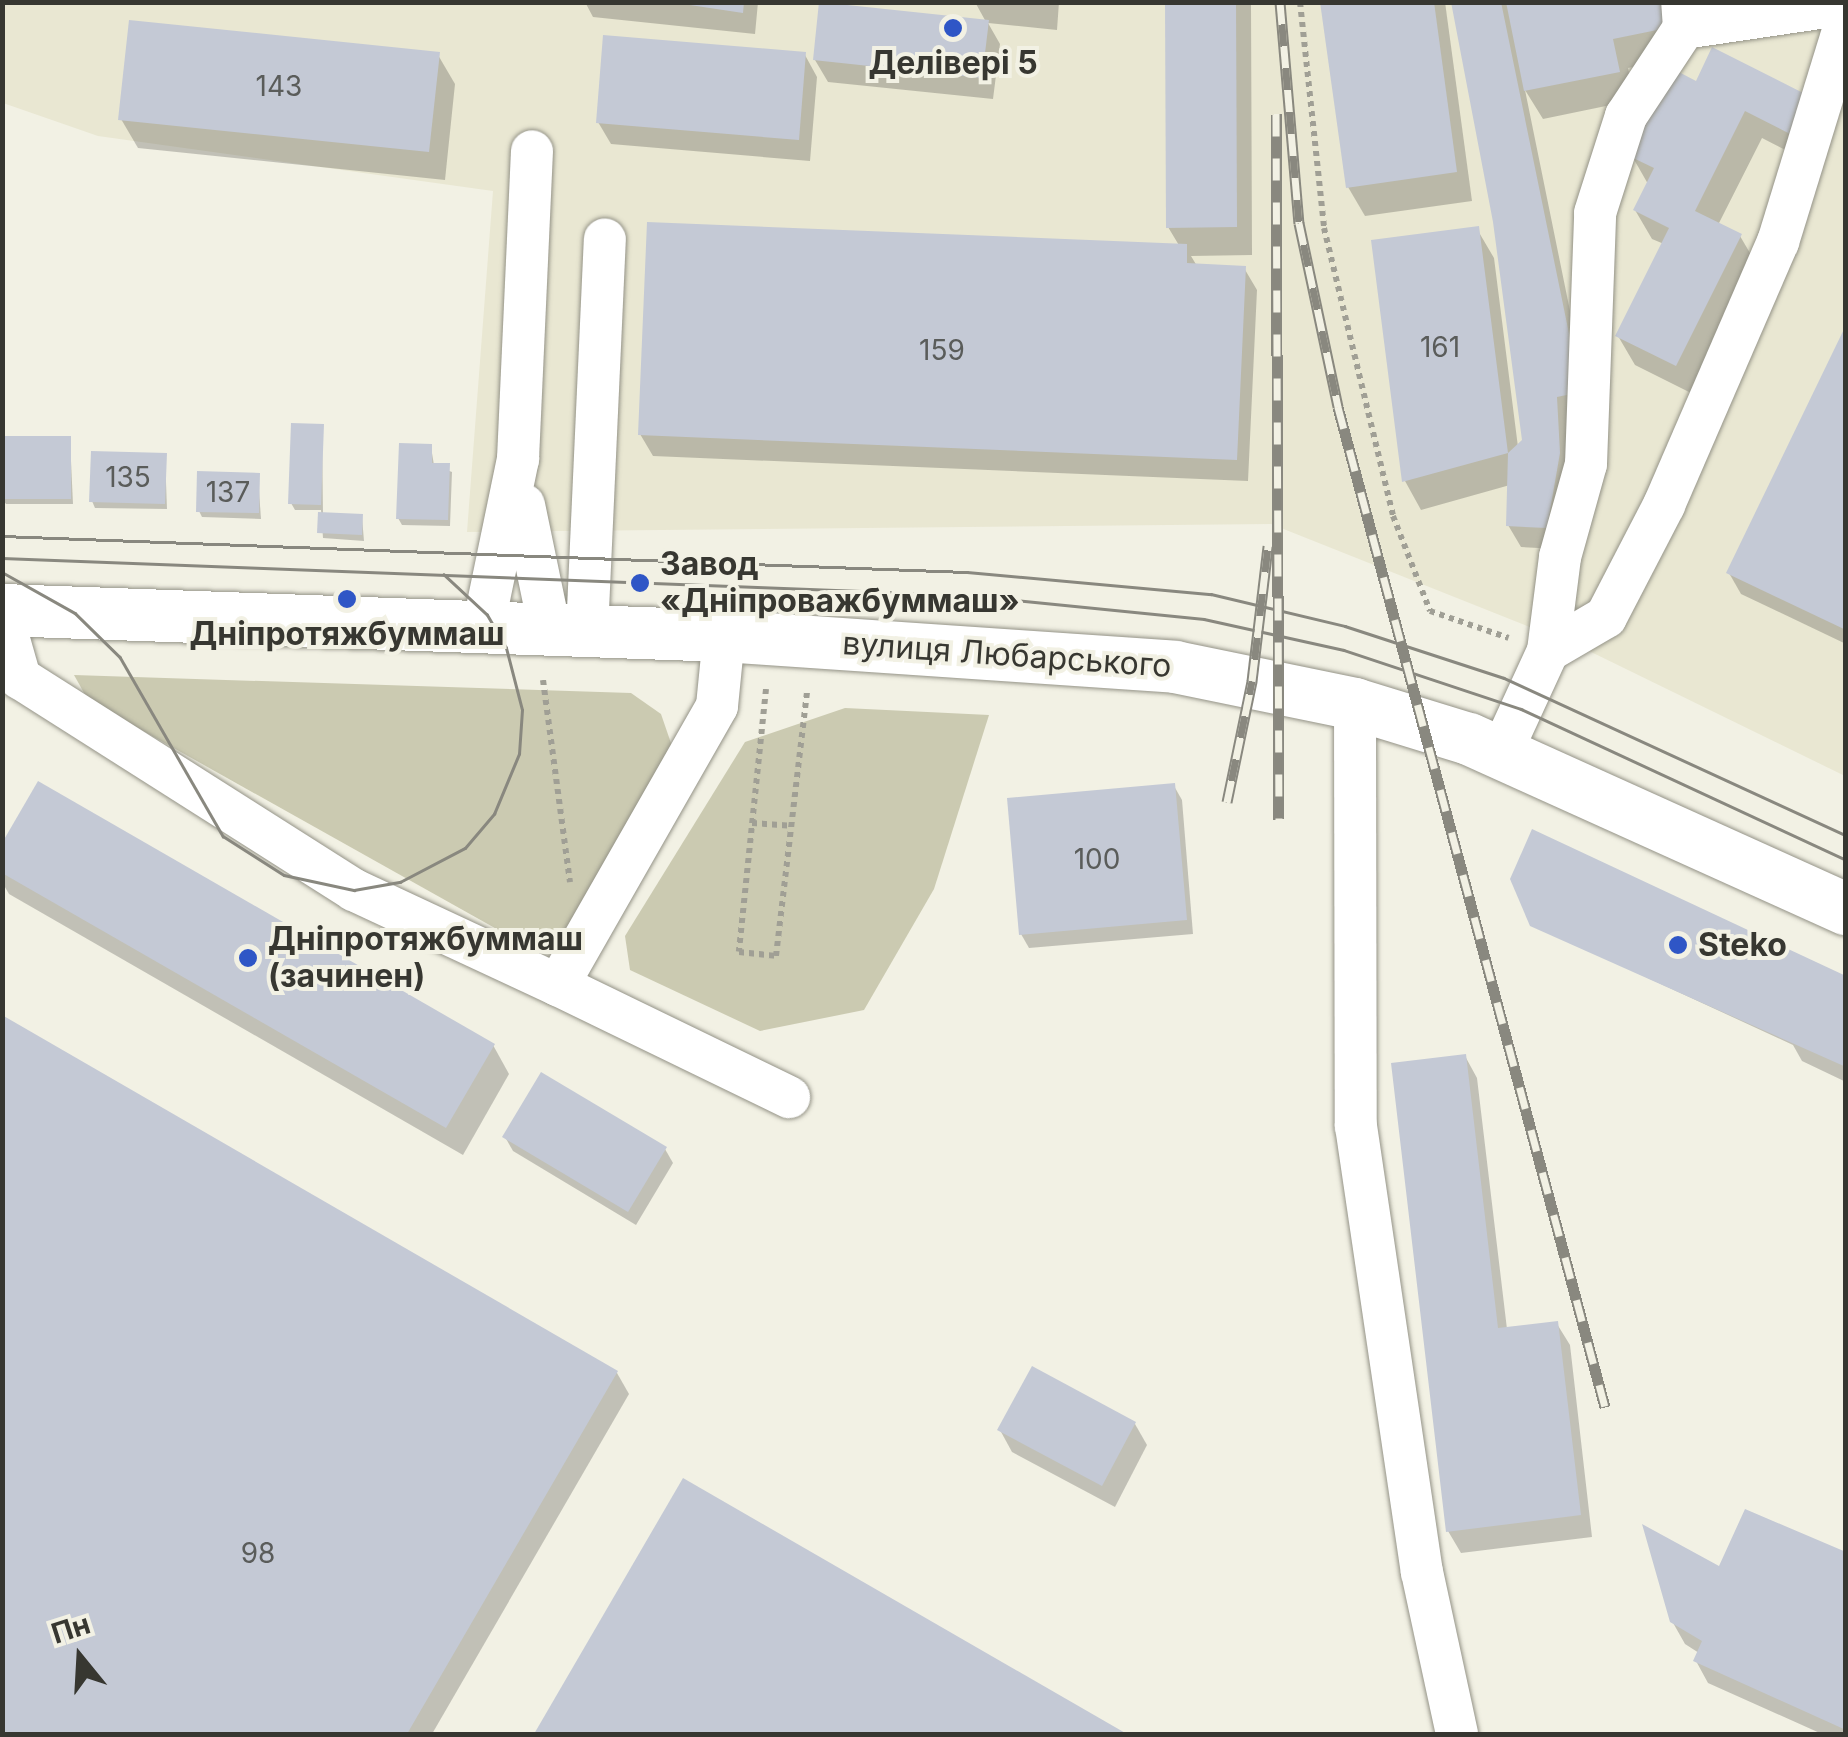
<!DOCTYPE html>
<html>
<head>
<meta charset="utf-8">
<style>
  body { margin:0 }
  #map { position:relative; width:1848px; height:1737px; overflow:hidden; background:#f2f1e4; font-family:Inter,sans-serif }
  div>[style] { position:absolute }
  .built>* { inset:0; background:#e9e7d2 }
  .green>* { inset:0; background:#cbcab1 }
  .shadow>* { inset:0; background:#0003 }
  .building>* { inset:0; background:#c4c9d5 }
  .path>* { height:6px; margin-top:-3px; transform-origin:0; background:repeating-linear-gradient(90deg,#a09f95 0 5px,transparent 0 10px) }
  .roads { filter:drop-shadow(0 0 2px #949387) drop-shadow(0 0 2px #949387) }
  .minor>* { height:42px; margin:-21px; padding:0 21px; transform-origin:21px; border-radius:21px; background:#fff }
  .major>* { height:52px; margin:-26px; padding:0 26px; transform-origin:26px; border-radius:26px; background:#fff }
  .tram>* { height:2.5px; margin:-1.25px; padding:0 1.25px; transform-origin:1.25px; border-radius:1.25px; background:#89887f }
  .rail>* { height:11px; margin-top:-5.5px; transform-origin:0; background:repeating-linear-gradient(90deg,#f2f1e4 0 22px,#89887f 0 44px); box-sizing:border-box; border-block:2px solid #89887f }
  .dots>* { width:28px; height:28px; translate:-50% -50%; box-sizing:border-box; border:5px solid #f2f1e4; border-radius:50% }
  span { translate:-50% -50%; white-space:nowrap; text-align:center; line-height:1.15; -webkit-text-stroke:8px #f2f1e4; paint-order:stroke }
  .number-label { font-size:28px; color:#5a5c5a }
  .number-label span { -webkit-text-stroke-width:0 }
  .poi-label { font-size:32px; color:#373731; font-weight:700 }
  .left { translate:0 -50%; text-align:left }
  .street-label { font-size:32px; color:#373731 }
  .frame { position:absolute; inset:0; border:5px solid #373731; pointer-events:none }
  .north { position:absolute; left:30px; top:1607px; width:100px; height:100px; -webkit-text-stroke:8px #f2f1e4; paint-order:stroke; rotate:342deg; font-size:28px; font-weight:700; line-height:40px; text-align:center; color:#373731 }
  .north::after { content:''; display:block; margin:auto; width:35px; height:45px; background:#373731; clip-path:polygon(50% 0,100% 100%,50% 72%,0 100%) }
</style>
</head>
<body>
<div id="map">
  <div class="built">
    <i style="clip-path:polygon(3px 3px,1845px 3px,1845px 776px,1585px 649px,1271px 524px,467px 532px,493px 191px,98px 136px,3px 103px)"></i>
  </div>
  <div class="green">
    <i style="clip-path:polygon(74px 675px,631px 693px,661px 714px,673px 749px,561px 943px,534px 950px,88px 700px)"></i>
    <i style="clip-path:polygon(845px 708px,989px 715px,934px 889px,864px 1010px,760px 1031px,630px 970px,625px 936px,745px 742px)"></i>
  </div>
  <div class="shadow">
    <i style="clip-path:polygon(585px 2px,758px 2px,755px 34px,593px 17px)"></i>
    <i style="clip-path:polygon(975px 2px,1059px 2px,1057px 30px,988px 23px,1000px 44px,993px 99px,828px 82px,815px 60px,986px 22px)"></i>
    <i style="clip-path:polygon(1167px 2px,1251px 2px,1252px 255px,1191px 256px,1197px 266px,1244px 268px,1257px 290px,1248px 481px,653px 456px,640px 434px,1180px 247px,1168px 227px)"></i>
    <i style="clip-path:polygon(1322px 2px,1445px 2px,1472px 201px,1365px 216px,1348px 187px)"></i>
    <i style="clip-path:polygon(1453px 2px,1671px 2px,1682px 57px,1628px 68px,1635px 100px,1543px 119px,1525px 90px,1591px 414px,1558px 549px,1521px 547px,1508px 525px,1510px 485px,1421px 510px,1405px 481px,1477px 229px,1494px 258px,1518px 447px,1525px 441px,1496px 221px)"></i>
    <i style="clip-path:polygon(438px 55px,455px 84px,445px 180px,138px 148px,121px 119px)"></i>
    <i style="clip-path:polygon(805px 55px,817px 77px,810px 161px,611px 144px,598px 122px)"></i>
    <i style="clip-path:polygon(1697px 84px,1809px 99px,1809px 162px,1762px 138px,1718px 225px,1740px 236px,1757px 265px,1693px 394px,1635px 365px,1618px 336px,1664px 244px,1652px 239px,1635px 210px,1648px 184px,1632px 156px)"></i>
    <i style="clip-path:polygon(1846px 331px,1846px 644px,1741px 594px,1729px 573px)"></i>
    <i style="clip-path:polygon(322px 427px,323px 514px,362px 517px,364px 541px,323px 538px,321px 510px,295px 510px,291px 503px)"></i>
    <i style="clip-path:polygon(70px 439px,73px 504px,6px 504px,2px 499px)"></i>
    <i style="clip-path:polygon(431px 447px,434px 465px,452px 472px,450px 526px,402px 525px,398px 518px)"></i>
    <i style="clip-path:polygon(165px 455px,167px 509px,95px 508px,92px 501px)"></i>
    <i style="clip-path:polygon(258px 476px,261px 519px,202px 517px,199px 511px)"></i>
    <i style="clip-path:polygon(1174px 786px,1182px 800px,1193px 934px,1029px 948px,1021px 934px)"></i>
    <i style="clip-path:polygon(2px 848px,493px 1045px,509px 1074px,463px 1155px,9px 894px,2px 882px)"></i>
    <i style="clip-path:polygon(1533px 925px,1846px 979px,1846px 1082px,1802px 1061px,1793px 1045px)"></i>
    <i style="clip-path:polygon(2px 1018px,617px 1373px,629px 1394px,432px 1734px,2px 1734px)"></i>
    <i style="clip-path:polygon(1465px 1056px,1477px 1078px,1507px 1329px,1557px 1324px,1570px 1345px,1592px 1537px,1461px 1553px,1448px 1531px)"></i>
    <i style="clip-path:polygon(505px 1137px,665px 1149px,673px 1163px,636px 1225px,513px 1151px)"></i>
    <i style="clip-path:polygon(1135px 1424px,1147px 1445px,1115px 1507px,1012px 1452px,1000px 1430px)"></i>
    <i style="clip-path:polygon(684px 1482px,1123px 1734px,537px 1734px)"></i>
    <i style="clip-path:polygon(1846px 1555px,1846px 1734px,1822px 1734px,1708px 1683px,1696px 1661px,1699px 1653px,1685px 1644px,1672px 1621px,1721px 1569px)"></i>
  </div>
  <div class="building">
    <i style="clip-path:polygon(670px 2px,744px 2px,743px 13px)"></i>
    <i style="clip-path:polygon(819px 2px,989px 20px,982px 78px,813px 60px)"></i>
    <i style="clip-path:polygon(1165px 2px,1236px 2px,1237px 227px,1166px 228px)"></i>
    <i style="clip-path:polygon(1320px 2px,1434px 2px,1457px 172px,1346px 188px)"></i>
    <i style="clip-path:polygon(1451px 2px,1501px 2px,1581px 392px,1557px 397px,1560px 453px,1547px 528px,1506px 526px,1508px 453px,1402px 482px,1371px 240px,1479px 226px,1508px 453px,1522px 440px,1493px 222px)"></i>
    <i style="clip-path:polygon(1506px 2px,1662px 2px,1667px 28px,1613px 39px,1620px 72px,1524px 91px)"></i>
    <i style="clip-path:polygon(129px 20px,440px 52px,429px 152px,118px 120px)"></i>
    <i style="clip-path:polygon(603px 35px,806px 52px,799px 140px,596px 123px)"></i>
    <i style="clip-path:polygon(1712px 47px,1811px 97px,1792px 135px,1745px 111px,1695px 211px,1742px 234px,1676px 366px,1615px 336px,1669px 228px,1633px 210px,1654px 168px,1629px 156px,1673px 69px,1696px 81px)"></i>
    <i style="clip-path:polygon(647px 222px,1187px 244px,1187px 263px,1246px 266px,1237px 460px,638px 435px)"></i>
    <i style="clip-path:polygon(1846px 325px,1846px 630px,1726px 573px)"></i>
    <i style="clip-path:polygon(291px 423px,324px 424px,321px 505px,288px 504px)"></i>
    <i style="clip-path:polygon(2px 436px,71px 436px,71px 499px,2px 499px)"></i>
    <i style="clip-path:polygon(399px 443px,432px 444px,432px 463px,450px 463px,448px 520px,396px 519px)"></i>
    <i style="clip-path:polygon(91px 451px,167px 453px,165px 504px,89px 502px)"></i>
    <i style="clip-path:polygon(197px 471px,260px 473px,259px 513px,196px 512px)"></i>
    <i style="clip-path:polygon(318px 512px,363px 514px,362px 535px,317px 533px)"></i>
    <i style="clip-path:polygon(38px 781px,495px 1044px,446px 1128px,2px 873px,2px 843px)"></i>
    <i style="clip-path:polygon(1175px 783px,1187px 920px,1019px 935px,1007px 798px)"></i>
    <i style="clip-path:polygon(1532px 829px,1846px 976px,1846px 1067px,1530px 926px,1510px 879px)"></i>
    <i style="clip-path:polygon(2px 1015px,618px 1371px,407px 1734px,2px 1734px)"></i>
    <i style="clip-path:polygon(1466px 1054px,1498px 1328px,1558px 1321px,1581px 1515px,1446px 1532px,1391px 1063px)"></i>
    <i style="clip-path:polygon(541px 1072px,667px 1147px,628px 1212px,502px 1137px)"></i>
    <i style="clip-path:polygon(1032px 1366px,1136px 1422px,1102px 1486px,997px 1430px)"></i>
    <i style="clip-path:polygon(683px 1478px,1127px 1734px,534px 1734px)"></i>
    <i style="clip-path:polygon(1745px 1509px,1846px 1552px,1846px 1730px,1693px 1661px,1702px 1641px,1670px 1622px,1642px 1524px,1719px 1566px)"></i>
  </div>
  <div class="path">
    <i style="left:1300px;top:2px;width:227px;rotate:83.9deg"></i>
    <i style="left:1324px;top:228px;width:296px;rotate:76.5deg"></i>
    <i style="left:1393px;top:516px;width:102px;rotate:68.7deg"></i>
    <i style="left:1430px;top:611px;width:83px;rotate:18.9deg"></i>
    <i style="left:543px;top:680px;width:204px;rotate:82.4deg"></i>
    <i style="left:766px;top:689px;width:264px;rotate:95.9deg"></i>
    <i style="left:739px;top:952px;width:37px;rotate:6deg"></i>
    <i style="left:776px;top:956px;width:267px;rotate:-83.3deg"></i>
    <i style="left:752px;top:823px;width:39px;rotate:4deg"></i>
  </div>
  <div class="roads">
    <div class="minor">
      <i style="left:1684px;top:28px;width:164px;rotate:-8.4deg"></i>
      <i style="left:524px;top:505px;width:129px;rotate:78.3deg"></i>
      <i style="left:2px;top:615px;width:66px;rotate:74.1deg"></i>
      <i style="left:20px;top:678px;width:396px;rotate:32.4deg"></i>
      <i style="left:354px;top:890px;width:225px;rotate:25deg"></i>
      <i style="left:558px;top:985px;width:321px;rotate:-60.3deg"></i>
      <i style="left:717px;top:706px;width:70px;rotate:-84.3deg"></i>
      <i style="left:483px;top:628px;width:173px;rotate:-78.3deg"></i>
      <i style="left:518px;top:459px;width:308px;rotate:-87.4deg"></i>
      <i style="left:587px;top:632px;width:393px;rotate:-87.4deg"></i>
      <i style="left:1548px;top:651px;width:95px;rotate:-82.7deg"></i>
      <i style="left:1560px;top:557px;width:97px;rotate:-74.4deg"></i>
      <i style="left:1586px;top:464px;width:251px;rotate:-87.9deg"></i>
      <i style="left:1595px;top:213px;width:102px;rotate:-72.3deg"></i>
      <i style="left:1626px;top:116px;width:105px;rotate:-56.6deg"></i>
      <i style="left:1684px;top:28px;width:26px;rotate:-94deg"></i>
      <i style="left:1355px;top:704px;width:422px;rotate:89.9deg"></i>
      <i style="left:1356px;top:1126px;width:451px;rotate:81.6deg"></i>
      <i style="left:1422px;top:1572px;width:166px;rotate:77.8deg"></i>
      <i style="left:1502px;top:751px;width:110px;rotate:-65.3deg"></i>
      <i style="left:1548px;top:651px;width:67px;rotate:-30.4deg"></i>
      <i style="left:1606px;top:617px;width:126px;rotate:-62.6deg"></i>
      <i style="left:1664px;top:505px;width:287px;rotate:-66.6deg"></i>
      <i style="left:1778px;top:242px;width:231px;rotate:-72.9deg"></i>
      <i style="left:558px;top:985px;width:257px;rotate:25.9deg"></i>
    </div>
    <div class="major">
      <i style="left:2px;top:610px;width:722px;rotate:2.06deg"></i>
      <i style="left:724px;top:636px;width:452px;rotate:3.9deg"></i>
      <i style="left:1175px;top:667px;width:184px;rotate:11.6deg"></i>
      <i style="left:1355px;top:704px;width:119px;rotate:17.1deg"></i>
      <i style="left:1469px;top:739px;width:414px;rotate:24.3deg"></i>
    </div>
  </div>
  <div class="tram">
    <i style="left:2px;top:536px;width:966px;rotate:2.14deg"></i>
    <i style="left:967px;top:572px;width:245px;rotate:5.2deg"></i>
    <i style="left:1211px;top:594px;width:138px;rotate:13.4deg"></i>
    <i style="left:1345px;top:626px;width:167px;rotate:18.1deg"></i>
    <i style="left:1504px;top:678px;width:376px;rotate:24.7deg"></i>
    <i style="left:2px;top:558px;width:964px;rotate:2.2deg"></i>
    <i style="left:965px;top:595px;width:240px;rotate:5.7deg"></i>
    <i style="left:1204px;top:619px;width:143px;rotate:12.5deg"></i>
    <i style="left:1344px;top:650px;width:187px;rotate:18.4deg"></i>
    <i style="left:1521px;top:709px;width:358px;rotate:24.9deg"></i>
    <i style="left:2px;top:572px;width:84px;rotate:29.3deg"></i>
    <i style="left:75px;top:613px;width:63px;rotate:44.4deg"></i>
    <i style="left:120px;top:657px;width:207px;rotate:60.1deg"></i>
    <i style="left:223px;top:836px;width:72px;rotate:32.6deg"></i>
    <i style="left:284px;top:875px;width:72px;rotate:12.1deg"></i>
    <i style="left:354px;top:890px;width:47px;rotate:-9.9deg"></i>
    <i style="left:400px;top:882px;width:73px;rotate:-27.6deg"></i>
    <i style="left:465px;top:848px;width:45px;rotate:-49.5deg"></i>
    <i style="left:494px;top:814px;width:65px;rotate:-67.4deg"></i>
    <i style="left:519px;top:754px;width:44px;rotate:-86.1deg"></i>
    <i style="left:522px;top:710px;width:64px;rotate:-104.5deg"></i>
    <i style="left:506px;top:648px;width:38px;rotate:-120deg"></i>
    <i style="left:487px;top:615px;width:59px;rotate:-137.1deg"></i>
  </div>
  <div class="rail">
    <i style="left:1280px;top:2px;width:222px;rotate:85.1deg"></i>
    <i style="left:1299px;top:223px;width:188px;rotate:78deg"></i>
    <i style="left:1338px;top:407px;width:1035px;rotate:75.05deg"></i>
    <i style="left:1276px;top:114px;width:705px;rotate:89.76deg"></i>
    <i style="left:1227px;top:802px;width:124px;rotate:-78.3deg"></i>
    <i style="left:1252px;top:681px;width:136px;rotate:-83.2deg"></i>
  </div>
  <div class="dots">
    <i style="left:953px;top:28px;background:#2f56c6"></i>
    <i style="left:640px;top:583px;background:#2f56c6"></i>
    <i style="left:347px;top:599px;background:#2f56c6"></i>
    <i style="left:1678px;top:945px;background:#2f56c6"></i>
    <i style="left:248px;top:958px;background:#2f56c6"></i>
  </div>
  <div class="number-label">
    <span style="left:279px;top:86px">143</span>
    <span style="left:1440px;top:347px">161</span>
    <span style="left:942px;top:350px">159</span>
    <span style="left:128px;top:477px">135</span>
    <span style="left:228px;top:492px">137</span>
    <span style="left:1097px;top:859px">100</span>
    <span style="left:258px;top:1553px">98</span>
  </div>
  <div class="poi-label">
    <span style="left:953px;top:63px">Делівері 5</span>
    <span class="left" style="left:660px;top:583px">Завод<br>«Дніпроважбуммаш»</span>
    <span style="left:347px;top:634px">Дніпротяжбуммаш</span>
    <span class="left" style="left:268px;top:958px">Дніпротяжбуммаш<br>(зачинен)</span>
    <span class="left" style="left:1698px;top:945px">Steko</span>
  </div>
  <div class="street-label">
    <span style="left:1007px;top:655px;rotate:4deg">вулиця Любарського</span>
  </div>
  <div class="frame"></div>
  <div class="north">Пн</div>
</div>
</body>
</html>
